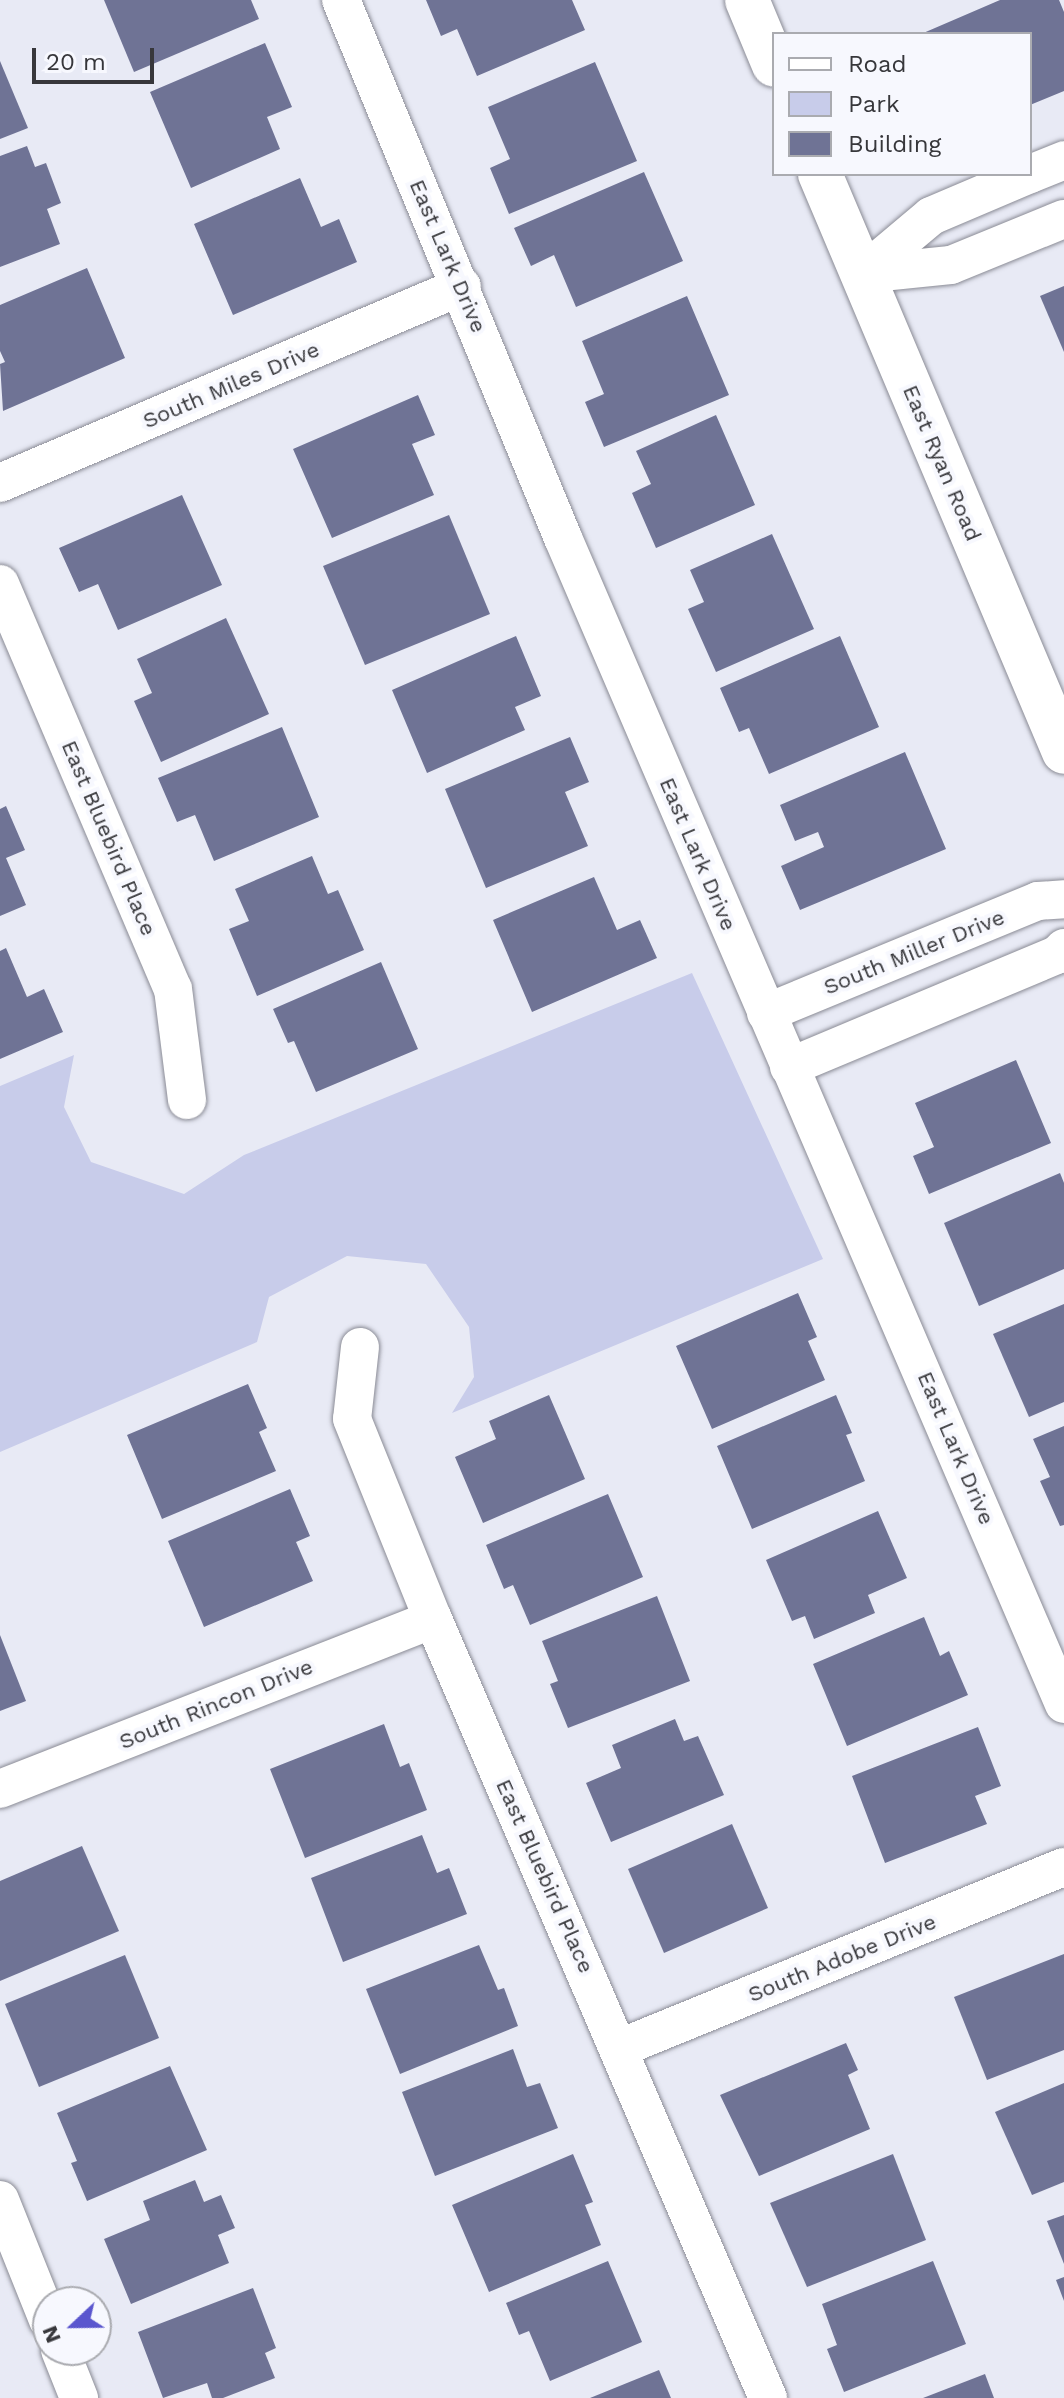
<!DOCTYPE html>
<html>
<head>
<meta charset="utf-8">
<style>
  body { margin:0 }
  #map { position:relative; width:1064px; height:2398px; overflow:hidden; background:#e8eaf5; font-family:"Work Sans",sans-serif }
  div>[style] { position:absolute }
  .green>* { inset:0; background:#c8ccea }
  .building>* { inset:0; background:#6f7395 }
  .roads { filter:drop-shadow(0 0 2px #8a8b95) drop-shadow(0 0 2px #8a8b95) }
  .minor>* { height:38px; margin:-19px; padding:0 19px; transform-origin:19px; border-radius:19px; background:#fff }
  .tertiary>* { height:44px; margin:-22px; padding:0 22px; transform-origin:22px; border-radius:22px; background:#fff }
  span { translate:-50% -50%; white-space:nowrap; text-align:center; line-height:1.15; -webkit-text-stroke:8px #f7f8fe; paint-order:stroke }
  .street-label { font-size:22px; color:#37373b }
  .legend { position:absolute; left:772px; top:32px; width:260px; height:144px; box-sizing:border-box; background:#f7f8fe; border:2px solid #aaabb0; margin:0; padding:10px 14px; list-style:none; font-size:24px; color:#37373b }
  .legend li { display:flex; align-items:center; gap:16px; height:40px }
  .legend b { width:40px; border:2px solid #aaabb0 }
  .north { position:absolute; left:32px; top:2286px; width:80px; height:80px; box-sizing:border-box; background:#f7f8fe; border:2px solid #aaabb0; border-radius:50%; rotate:248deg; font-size:22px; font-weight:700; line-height:32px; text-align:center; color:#37373b }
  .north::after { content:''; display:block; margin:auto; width:28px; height:36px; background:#5a56ce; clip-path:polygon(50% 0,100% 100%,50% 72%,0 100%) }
  .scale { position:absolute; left:32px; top:48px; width:122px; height:36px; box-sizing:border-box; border:4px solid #37373b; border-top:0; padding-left:10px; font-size:24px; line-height:28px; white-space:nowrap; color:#37373b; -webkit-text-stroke:6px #f7f8fe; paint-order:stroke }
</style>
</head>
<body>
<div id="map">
  <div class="green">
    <i style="clip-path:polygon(692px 973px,823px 1259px,452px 1413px,474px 1377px,469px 1327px,426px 1264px,347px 1256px,269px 1297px,257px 1342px,0 1452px,0 1086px,74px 1055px,64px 1107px,91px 1162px,184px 1194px,244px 1155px)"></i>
  </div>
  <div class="building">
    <i style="clip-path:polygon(104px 0,251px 0,259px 19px,134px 72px)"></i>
    <i style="clip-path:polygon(426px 0,572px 0,585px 30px,477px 76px,457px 29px,441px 36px)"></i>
    <i style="clip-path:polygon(1000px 0,1059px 0,1064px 12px,1064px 91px,1030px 105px,1030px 34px,921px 34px)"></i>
    <i style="clip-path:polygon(265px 43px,292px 107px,267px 117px,280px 149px,191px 188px,150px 92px)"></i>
    <i style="clip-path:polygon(0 61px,28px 128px,0 139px)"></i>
    <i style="clip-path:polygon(595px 62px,637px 161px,509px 214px,490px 168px,510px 159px,488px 107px)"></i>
    <i style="clip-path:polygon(27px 146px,35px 167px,46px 163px,61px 203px,47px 209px,60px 244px,0 267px,0 156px)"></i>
    <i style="clip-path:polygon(644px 172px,683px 261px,576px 307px,554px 255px,531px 266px,514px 228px)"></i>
    <i style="clip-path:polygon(300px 178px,321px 227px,339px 219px,357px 262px,233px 315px,194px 224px)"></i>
    <i style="clip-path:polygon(87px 268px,125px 358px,3px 411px,0 364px,5px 362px,0 351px,0 305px)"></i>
    <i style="clip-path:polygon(1064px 286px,1064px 352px,1040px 296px)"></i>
    <i style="clip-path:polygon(687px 296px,729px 395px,604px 447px,585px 402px,604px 394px,582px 341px)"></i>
    <i style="clip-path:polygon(418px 395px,435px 435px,412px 444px,434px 495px,332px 538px,293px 449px)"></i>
    <i style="clip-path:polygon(716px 415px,755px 505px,656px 548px,632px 493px,651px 484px,636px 451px)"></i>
    <i style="clip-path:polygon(182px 495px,222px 585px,118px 630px,98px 584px,79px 592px,59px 548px)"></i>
    <i style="clip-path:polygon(449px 515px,490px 614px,365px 665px,323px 566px)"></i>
    <i style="clip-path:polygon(772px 534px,814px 629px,716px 672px,688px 609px,704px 602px,690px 570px)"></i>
    <i style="clip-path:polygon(226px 618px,269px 714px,161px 762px,134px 701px,152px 693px,137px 659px)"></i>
    <i style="clip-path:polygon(516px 636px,541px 696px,515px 707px,525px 730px,427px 773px,392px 690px)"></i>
    <i style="clip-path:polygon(840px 636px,879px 727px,769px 774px,749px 728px,739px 732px,720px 688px)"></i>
    <i style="clip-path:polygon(282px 727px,319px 817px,214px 861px,195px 815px,177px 822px,158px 778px)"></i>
    <i style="clip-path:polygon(570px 737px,589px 782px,565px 792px,588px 846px,486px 888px,445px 789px)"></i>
    <i style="clip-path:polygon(905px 752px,946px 849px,800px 910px,781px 866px,824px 847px,818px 832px,795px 841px,780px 805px)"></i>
    <i style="clip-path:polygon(6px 806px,25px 850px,6px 858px,26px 905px,0 916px,0 809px)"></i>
    <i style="clip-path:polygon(312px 856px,328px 894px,338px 890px,364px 950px,257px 996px,229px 929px,249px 921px,235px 889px)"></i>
    <i style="clip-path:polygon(594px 877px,617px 930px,640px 920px,657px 958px,532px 1012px,493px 920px)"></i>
    <i style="clip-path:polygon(6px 948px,27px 997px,44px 989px,63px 1032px,0 1059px,0 951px)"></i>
    <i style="clip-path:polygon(381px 962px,418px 1049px,316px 1092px,294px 1041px,288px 1043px,273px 1009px)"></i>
    <i style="clip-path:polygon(1016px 1060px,1051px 1143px,929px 1194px,913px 1156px,934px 1147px,915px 1103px)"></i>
    <i style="clip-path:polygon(1060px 1173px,1064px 1183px,1064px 1269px,979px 1306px,944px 1223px)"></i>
    <i style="clip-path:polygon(798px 1293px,817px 1337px,808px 1341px,825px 1380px,712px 1429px,676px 1346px)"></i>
    <i style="clip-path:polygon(1064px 1304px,1064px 1402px,1029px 1417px,993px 1334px)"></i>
    <i style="clip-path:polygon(248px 1384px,267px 1428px,259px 1432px,276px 1471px,162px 1519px,127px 1435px)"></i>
    <i style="clip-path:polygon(549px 1395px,585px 1479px,483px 1523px,455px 1457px,496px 1439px,489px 1421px)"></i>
    <i style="clip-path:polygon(836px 1395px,852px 1433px,846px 1435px,865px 1481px,752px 1529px,717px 1446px)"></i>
    <i style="clip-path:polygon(1064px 1426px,1064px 1525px,1060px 1526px,1040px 1481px,1050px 1477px,1033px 1439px)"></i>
    <i style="clip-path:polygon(290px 1489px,310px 1536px,296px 1542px,313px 1581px,204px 1627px,168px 1541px)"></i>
    <i style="clip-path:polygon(608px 1494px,643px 1577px,530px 1625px,513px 1585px,504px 1589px,486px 1545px)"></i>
    <i style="clip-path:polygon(878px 1511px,907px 1578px,868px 1595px,875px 1613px,814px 1639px,805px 1616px,792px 1621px,766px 1560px)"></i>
    <i style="clip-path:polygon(657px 1596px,690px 1681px,568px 1728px,550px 1684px,558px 1681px,542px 1641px)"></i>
    <i style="clip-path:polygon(924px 1617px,940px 1656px,949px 1651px,968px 1695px,847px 1746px,813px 1664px)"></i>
    <i style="clip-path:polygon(0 1635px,26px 1701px,0 1711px)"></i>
    <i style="clip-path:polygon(675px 1719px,684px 1741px,698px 1736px,724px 1795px,611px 1842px,586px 1783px,621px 1768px,612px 1745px)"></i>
    <i style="clip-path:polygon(384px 1724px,400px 1767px,409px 1763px,427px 1810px,305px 1858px,270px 1769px)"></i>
    <i style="clip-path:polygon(978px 1727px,1001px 1786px,975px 1796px,987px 1824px,885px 1863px,852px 1776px)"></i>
    <i style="clip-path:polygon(732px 1824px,768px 1908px,664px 1953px,628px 1869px)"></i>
    <i style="clip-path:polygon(422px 1835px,437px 1873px,449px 1868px,467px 1914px,343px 1962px,311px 1878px)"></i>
    <i style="clip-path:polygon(82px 1846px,119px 1931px,0 1981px,0 1881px)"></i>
    <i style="clip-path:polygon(479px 1945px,498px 1990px,504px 1988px,518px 2026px,400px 2074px,366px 1989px)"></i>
    <i style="clip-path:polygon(1064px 1954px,1064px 2050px,987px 2080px,954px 1997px)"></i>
    <i style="clip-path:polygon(125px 1955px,159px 2038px,39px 2087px,5px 2004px)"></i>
    <i style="clip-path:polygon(846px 2043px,858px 2070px,848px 2075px,870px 2129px,759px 2176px,720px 2095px)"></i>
    <i style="clip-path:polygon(513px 2049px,527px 2087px,540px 2083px,558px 2128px,435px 2176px,402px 2092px)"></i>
    <i style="clip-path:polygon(170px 2066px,207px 2150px,87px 2201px,71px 2163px,77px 2161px,57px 2113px)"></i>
    <i style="clip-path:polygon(1064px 2083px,1064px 2182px,1032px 2195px,995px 2112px)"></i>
    <i style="clip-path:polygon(573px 2154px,593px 2202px,585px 2205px,601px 2245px,489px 2292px,452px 2205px)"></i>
    <i style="clip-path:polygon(893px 2154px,926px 2240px,807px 2287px,770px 2203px)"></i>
    <i style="clip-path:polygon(195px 2180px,204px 2202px,221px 2195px,235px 2228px,218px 2235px,229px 2263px,131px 2304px,104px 2239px,150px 2220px,143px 2201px)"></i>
    <i style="clip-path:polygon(1064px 2215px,1064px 2264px,1047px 2221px)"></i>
    <i style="clip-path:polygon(608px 2261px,642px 2342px,550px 2381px,529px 2331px,519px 2335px,506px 2303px)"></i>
    <i style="clip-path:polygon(933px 2261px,966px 2344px,844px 2392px,827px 2349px,837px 2345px,822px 2304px)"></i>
    <i style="clip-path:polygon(1064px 2277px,1064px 2301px,1056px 2280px)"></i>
    <i style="clip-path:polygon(253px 2288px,276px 2348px,265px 2353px,275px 2378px,223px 2398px,212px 2398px,207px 2383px,163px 2398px,138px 2332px)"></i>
    <i style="clip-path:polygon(659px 2370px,671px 2398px,590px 2398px)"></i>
    <i style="clip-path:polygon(985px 2374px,994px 2398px,923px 2398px)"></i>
  </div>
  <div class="roads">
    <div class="minor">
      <i style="left:341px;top:0;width:582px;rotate:67.58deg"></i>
      <i style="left:563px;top:538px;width:1269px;rotate:66.75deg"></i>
      <i style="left:1030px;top:174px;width:37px;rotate:-22deg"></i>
      <i style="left:862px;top:274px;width:89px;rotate:-5.8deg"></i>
      <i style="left:951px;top:265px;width:122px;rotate:-22.2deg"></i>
      <i style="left:862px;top:274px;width:90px;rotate:-40deg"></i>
      <i style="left:931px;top:216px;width:108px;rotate:-23deg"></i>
      <i style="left:0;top:483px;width:502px;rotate:-23.09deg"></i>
      <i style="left:0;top:584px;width:440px;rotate:66.9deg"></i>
      <i style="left:173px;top:989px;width:112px;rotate:82.8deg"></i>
      <i style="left:766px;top:1013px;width:294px;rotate:-22.4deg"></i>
      <i style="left:1038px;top:901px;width:26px;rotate:-4deg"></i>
      <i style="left:789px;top:1067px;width:290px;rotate:-22.7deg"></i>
      <i style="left:1057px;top:955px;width:10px;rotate:-45deg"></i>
      <i style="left:360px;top:1347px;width:72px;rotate:96.3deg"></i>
      <i style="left:352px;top:1419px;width:216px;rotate:68deg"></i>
      <i style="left:433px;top:1619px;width:848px;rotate:66.73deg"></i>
      <i style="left:0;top:1789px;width:465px;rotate:-21.4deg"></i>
      <i style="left:620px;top:2048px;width:479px;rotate:-22.2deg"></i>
      <i style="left:0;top:2200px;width:129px;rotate:68.2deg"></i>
      <i style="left:60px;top:2350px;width:52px;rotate:68.4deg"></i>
    </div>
    <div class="tertiary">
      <i style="left:747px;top:0;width:70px;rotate:67.4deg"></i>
      <i style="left:820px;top:174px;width:627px;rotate:67.11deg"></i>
    </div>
  </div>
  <div class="street-label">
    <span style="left:448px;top:256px;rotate:67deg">East Lark Drive</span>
    <span style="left:231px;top:385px;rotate:-23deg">South Miles Drive</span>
    <span style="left:942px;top:463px;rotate:67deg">East Ryan Road</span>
    <span style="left:109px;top:838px;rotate:67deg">East Bluebird Place</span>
    <span style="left:698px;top:854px;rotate:67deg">East Lark Drive</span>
    <span style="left:914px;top:952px;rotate:-22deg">South Miller Drive</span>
    <span style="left:956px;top:1448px;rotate:67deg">East Lark Drive</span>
    <span style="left:216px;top:1704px;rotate:-22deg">South Rincon Drive</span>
    <span style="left:545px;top:1876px;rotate:66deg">East Bluebird Place</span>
    <span style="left:842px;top:1958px;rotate:-22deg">South Adobe Drive</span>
  </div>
  <ul class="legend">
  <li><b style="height:10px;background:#fff"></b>Road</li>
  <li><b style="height:22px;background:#c8ccea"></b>Park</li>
  <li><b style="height:22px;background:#6f7395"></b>Building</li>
  </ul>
  <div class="north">N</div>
  <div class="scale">20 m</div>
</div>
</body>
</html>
